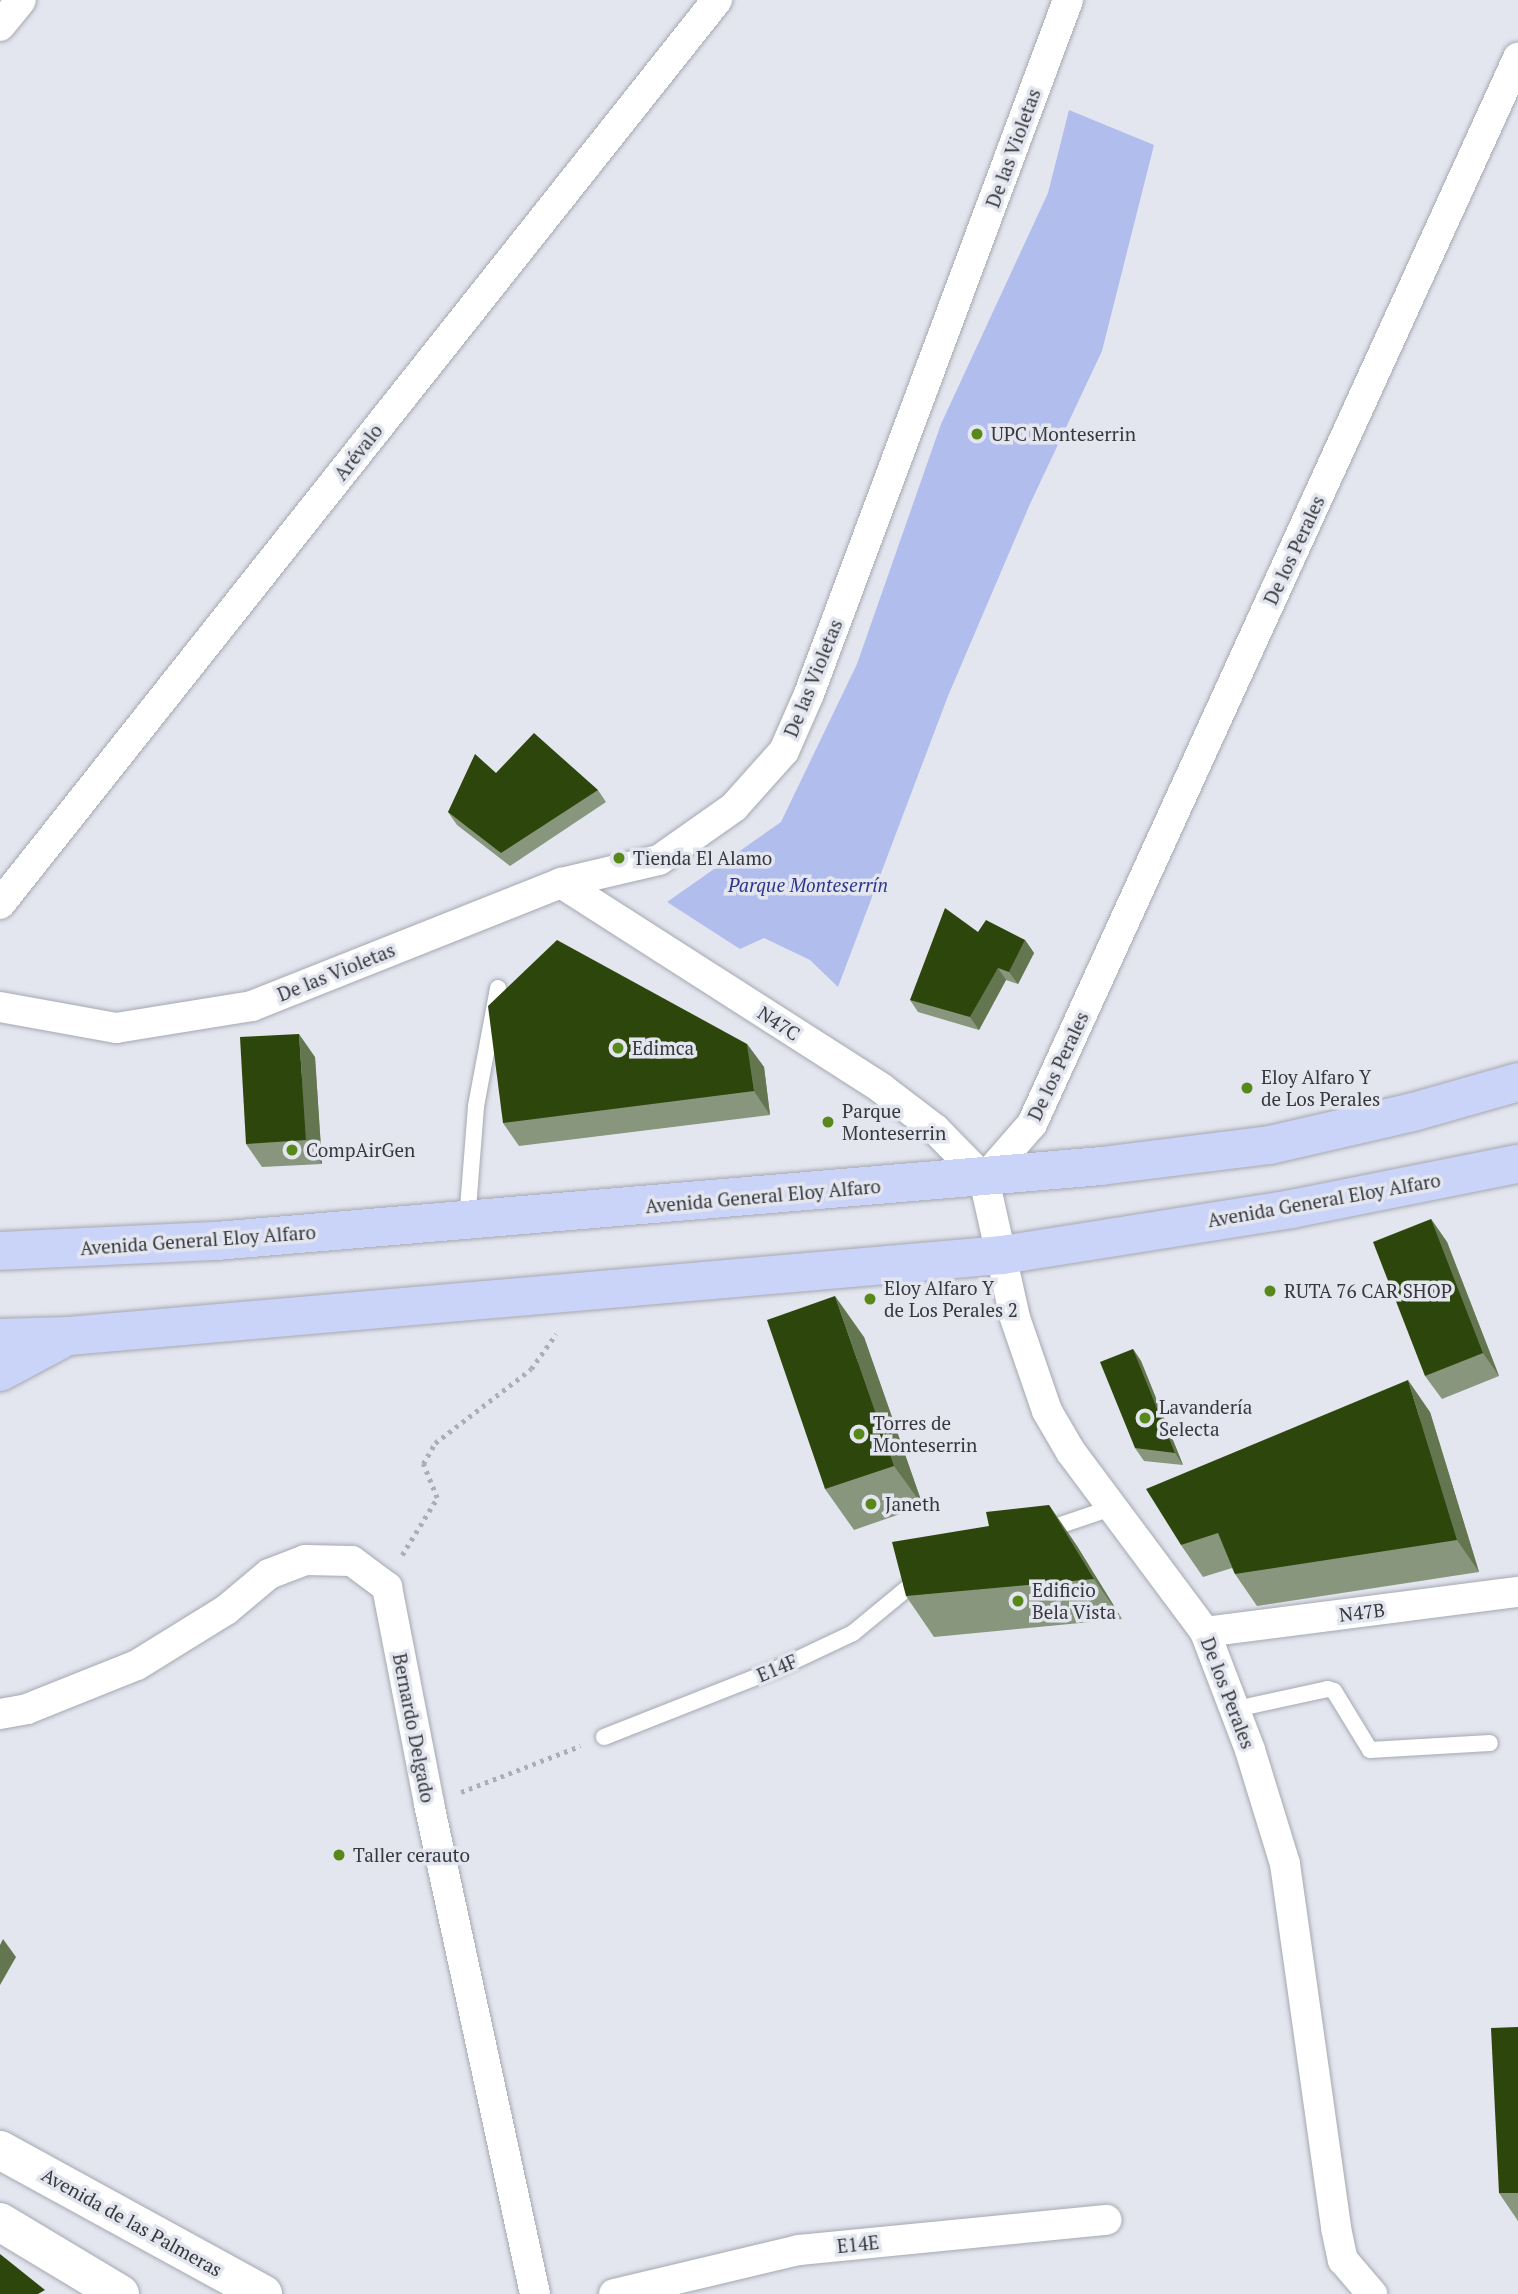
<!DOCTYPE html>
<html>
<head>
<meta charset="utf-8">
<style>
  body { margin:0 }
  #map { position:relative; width:1518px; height:2294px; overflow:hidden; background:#e3e6ef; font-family:"PT Serif",serif }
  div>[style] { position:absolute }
  .green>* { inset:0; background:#b1bdec }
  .path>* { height:4.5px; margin-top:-2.25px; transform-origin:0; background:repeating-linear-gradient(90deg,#abaeb5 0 3.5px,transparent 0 8.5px) }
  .roads { filter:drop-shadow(0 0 2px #a6a8b1) drop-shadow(0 0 2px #a6a8b1) }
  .lane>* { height:16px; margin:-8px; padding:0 8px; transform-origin:8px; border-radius:8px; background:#fff }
  .street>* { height:30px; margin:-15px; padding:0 15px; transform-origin:15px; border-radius:15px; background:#fff }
  .secondary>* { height:38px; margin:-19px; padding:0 19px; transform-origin:19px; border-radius:19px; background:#fff }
  .primary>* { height:38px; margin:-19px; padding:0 19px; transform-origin:19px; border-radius:19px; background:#cad3f8 }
  .wall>* { inset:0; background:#88967d }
  .shaded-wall>* { inset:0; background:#63764f }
  .building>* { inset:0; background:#2c460b }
  .dots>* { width:19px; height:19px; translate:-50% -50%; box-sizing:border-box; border:4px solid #e3e6ef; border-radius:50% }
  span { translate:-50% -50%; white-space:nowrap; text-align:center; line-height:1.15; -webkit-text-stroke:7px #e3e6ef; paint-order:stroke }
  .street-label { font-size:19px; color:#37383c }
  .poi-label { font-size:19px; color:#37383c }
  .left { translate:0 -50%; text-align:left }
  .park-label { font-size:19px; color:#2e368c; font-style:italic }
</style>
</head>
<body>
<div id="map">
  <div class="green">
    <i style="clip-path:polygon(1069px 110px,1154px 145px,1102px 351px,1030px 504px,948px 696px,838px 987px,810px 960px,764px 938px,740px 949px,667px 902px,781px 822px,857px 664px,941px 424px,1048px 193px)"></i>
  </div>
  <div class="path">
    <i style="left:402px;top:1555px;width:67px;rotate:-58.4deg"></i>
    <i style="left:437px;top:1498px;width:37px;rotate:-112deg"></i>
    <i style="left:423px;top:1464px;width:24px;rotate:-60deg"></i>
    <i style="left:435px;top:1443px;width:121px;rotate:-37.6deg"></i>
    <i style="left:531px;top:1369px;width:43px;rotate:-54.5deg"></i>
    <i style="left:461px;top:1792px;width:128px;rotate:-21.1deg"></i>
  </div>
  <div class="roads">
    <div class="lane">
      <i style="left:467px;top:1221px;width:115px;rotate:-85.5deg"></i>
      <i style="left:476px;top:1106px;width:120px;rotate:-79.4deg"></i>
      <i style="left:1043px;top:1531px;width:72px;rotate:-18.7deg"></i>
      <i style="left:1236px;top:1709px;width:94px;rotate:-12.3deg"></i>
      <i style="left:1328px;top:1689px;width:6px;rotate:18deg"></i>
      <i style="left:1334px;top:1691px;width:69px;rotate:58.6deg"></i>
      <i style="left:1370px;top:1750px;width:120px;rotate:-3.3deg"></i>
      <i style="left:604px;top:1737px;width:188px;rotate:-21.5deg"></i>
      <i style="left:779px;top:1668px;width:82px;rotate:-25.3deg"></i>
      <i style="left:853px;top:1633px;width:88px;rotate:-39.5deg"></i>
    </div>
    <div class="street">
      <i style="left:0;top:26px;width:33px;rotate:-51deg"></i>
      <i style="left:561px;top:883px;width:380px;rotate:32.6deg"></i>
      <i style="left:881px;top:1088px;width:68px;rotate:37.2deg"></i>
      <i style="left:935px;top:1129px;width:70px;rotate:45.6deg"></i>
      <i style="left:0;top:904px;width:1154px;rotate:-51.58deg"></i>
      <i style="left:0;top:1007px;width:118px;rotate:10.3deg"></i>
      <i style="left:116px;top:1028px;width:138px;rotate:-9.2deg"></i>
      <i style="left:252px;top:1006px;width:333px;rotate:-21.7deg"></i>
      <i style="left:561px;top:883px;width:101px;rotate:-13.2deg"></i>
      <i style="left:659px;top:860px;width:92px;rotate:-35.2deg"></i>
      <i style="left:734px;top:807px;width:75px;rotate:-48.2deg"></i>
      <i style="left:784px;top:751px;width:62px;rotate:-66.3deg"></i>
      <i style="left:809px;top:694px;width:741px;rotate:-69.53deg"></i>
      <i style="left:984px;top:1179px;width:73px;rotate:-48.9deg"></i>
      <i style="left:1032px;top:1124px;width:1172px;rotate:-65.49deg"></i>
      <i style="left:984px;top:1179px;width:142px;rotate:77.4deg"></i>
      <i style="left:1015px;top:1318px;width:98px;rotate:71deg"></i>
      <i style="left:1047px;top:1411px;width:48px;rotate:59.7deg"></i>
      <i style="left:1071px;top:1452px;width:224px;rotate:53.3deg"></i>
      <i style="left:1205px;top:1632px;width:126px;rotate:69.1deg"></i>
      <i style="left:1250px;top:1750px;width:119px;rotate:72.9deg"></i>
      <i style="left:1285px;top:1864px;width:368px;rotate:82deg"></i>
      <i style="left:1336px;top:2228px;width:33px;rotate:78deg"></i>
      <i style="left:1343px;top:2260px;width:45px;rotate:49.5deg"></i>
      <i style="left:1205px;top:1632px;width:316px;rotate:-7.3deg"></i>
      <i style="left:0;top:1714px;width:27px;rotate:-10deg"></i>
      <i style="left:27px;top:1709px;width:118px;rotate:-21.8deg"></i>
      <i style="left:137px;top:1665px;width:105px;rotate:-31.7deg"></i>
      <i style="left:226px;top:1610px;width:56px;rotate:-39.9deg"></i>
      <i style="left:269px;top:1574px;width:39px;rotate:-21deg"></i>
      <i style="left:305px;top:1560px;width:47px;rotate:1.2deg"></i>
      <i style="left:352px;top:1561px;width:44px;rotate:36.6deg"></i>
      <i style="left:387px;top:1587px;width:221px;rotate:79deg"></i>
      <i style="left:429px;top:1804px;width:501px;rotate:77.79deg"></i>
      <i style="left:614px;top:2294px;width:190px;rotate:-13.4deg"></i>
      <i style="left:799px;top:2250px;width:309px;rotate:-5.6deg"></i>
    </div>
    <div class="secondary">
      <i style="left:0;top:2150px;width:300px;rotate:28.7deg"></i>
      <i style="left:0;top:2222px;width:140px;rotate:31deg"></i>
    </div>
    <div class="primary">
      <i style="left:0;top:1251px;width:216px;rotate:-2.7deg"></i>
      <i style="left:216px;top:1241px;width:888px;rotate:-4.84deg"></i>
      <i style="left:1101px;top:1166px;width:170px;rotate:-7.1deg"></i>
      <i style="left:1270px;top:1145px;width:147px;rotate:-13deg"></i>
      <i style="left:1413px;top:1112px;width:109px;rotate:-15.9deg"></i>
      <i style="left:0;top:1338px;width:69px;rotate:-1.7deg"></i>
      <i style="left:69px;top:1336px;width:937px;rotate:-4.96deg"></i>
      <i style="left:1002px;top:1255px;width:294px;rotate:-9deg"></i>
      <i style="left:1292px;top:1209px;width:230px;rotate:-11.3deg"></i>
      <i style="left:0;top:1372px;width:68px;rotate:-28.1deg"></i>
    </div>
  </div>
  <div class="wall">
    <i style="clip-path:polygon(496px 773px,598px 790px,606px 802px,510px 866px,457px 825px,448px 812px)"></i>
    <i style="clip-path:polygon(978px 932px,1025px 940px,1034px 953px,1018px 984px,1006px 980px,979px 1030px,918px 1012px,910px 1000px)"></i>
    <i style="clip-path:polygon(747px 1044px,764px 1067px,770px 1115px,519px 1146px,503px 1123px)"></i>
    <i style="clip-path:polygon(315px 1057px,322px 1164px,262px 1167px,246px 1144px)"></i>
    <i style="clip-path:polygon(1431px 1219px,1447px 1242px,1499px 1376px,1442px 1399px,1425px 1376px)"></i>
    <i style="clip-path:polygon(864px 1337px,923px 1506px,854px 1530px,825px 1489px)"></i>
    <i style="clip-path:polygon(1133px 1349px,1141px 1361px,1183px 1465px,1144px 1461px,1135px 1448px)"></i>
    <i style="clip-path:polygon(1430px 1412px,1479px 1572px,1257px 1606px,1235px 1574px,1232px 1568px,1203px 1577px,1181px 1545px)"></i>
    <i style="clip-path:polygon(1049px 1505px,1077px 1546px,1122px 1619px,934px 1637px,906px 1596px,989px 1526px)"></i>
    <i style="clip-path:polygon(1518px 2027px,1518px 2221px,1499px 2193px)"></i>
  </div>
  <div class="shaded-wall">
    <i style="clip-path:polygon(1025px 940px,1034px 953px,1018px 984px,1009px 972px)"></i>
    <i style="clip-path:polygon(998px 968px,1006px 980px,979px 1030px,970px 1017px)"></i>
    <i style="clip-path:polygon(299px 1034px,315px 1057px,322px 1164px,306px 1140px)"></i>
    <i style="clip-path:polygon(747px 1044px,764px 1067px,770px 1115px,754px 1091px)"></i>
    <i style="clip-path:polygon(1431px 1219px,1447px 1242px,1499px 1376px,1483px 1353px)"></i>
    <i style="clip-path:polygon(835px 1296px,864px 1337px,923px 1506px,894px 1466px)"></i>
    <i style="clip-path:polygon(1133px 1349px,1141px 1361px,1183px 1465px,1175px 1453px)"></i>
    <i style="clip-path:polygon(1408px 1380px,1430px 1412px,1479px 1572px,1457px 1540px)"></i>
    <i style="clip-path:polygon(1049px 1505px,1077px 1546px,1122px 1619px,1094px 1579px)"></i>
    <i style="clip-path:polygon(3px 1939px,16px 1957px,0 1985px,0 1945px)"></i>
  </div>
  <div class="building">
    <i style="clip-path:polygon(534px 733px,598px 790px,501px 853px,448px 812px,475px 754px,496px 773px)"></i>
    <i style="clip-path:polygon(945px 908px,978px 932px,986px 920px,1025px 940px,1009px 972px,998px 968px,970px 1017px,910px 1000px)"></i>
    <i style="clip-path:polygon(557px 940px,747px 1044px,754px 1091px,503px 1123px,488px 1006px)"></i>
    <i style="clip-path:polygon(299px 1034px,306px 1140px,246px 1144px,240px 1037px)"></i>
    <i style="clip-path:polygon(1431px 1219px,1483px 1353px,1425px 1376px,1373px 1242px)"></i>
    <i style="clip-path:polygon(835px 1296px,894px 1466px,825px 1489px,767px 1320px)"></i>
    <i style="clip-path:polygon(1133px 1349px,1175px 1453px,1135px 1448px,1100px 1362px)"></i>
    <i style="clip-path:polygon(1408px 1380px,1457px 1540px,1235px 1574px,1218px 1533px,1181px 1545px,1146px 1489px)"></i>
    <i style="clip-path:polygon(1049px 1505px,1094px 1579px,906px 1596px,892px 1542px,989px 1526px,986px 1512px)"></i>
    <i style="clip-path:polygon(1518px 2027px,1518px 2193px,1499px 2193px,1491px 2028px)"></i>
    <i style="clip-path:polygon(0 2254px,45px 2290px,38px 2294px,0 2294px)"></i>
  </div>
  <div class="dots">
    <i style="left:977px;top:434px;background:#59881a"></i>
    <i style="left:619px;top:858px;background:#59881a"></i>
    <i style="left:618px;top:1048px;background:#59881a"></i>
    <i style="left:1247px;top:1088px;background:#59881a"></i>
    <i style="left:828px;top:1122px;background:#59881a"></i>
    <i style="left:292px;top:1150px;background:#59881a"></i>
    <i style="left:1270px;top:1291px;background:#59881a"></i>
    <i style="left:870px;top:1299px;background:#59881a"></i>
    <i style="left:1145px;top:1418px;background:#59881a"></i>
    <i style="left:859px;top:1434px;background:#59881a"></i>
    <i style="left:871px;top:1504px;background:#59881a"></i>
    <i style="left:1018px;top:1601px;background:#59881a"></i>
    <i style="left:339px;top:1855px;background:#59881a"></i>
  </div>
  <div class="street-label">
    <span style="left:1013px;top:148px;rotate:-70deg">De las Violetas</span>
    <span style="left:358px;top:452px;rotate:-52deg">Arévalo</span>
    <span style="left:1294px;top:550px;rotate:-65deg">De los Perales</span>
    <span style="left:813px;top:678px;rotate:-68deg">De las Violetas</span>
    <span style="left:336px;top:972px;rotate:-22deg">De las Violetas</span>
    <span style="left:779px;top:1023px;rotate:33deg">N47C</span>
    <span style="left:1058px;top:1066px;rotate:-65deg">De los Perales</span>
    <span style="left:763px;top:1196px;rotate:-5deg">Avenida General Eloy Alfaro</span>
    <span style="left:1324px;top:1200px;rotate:-10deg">Avenida General Eloy Alfaro</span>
    <span style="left:198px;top:1240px;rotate:-4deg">Avenida General Eloy Alfaro</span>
    <span style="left:1362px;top:1612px;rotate:-7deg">N47B</span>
    <span style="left:777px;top:1668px;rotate:-23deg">E14F</span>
    <span style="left:1228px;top:1693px;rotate:69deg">De los Perales</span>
    <span style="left:414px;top:1728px;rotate:79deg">Bernardo Delgado</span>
    <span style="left:132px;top:2222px;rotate:29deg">Avenida de las Palmeras</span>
    <span style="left:858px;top:2244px;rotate:-6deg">E14E</span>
  </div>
  <div class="poi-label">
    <span class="left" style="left:991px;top:434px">UPC Monteserrin</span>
    <span class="left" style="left:633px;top:858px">Tienda El Alamo</span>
    <span class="left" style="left:632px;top:1048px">Edimca</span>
    <span class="left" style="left:1261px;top:1088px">Eloy Alfaro Y<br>de Los Perales</span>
    <span class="left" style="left:842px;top:1122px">Parque<br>Monteserrin</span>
    <span class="left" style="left:306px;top:1150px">CompAirGen</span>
    <span class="left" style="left:884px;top:1299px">Eloy Alfaro Y<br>de Los Perales 2</span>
    <span class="left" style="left:1284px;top:1291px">RUTA 76 CAR SHOP</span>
    <span class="left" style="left:1159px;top:1418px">Lavandería<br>Selecta</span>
    <span class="left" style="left:873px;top:1434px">Torres de<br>Monteserrin</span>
    <span class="left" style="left:885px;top:1504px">Janeth</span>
    <span class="left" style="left:1032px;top:1601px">Edificio<br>Bela Vista</span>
    <span class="left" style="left:353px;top:1855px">Taller cerauto</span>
  </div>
  <div class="park-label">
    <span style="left:808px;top:885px">Parque Monteserrín</span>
  </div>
</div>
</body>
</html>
